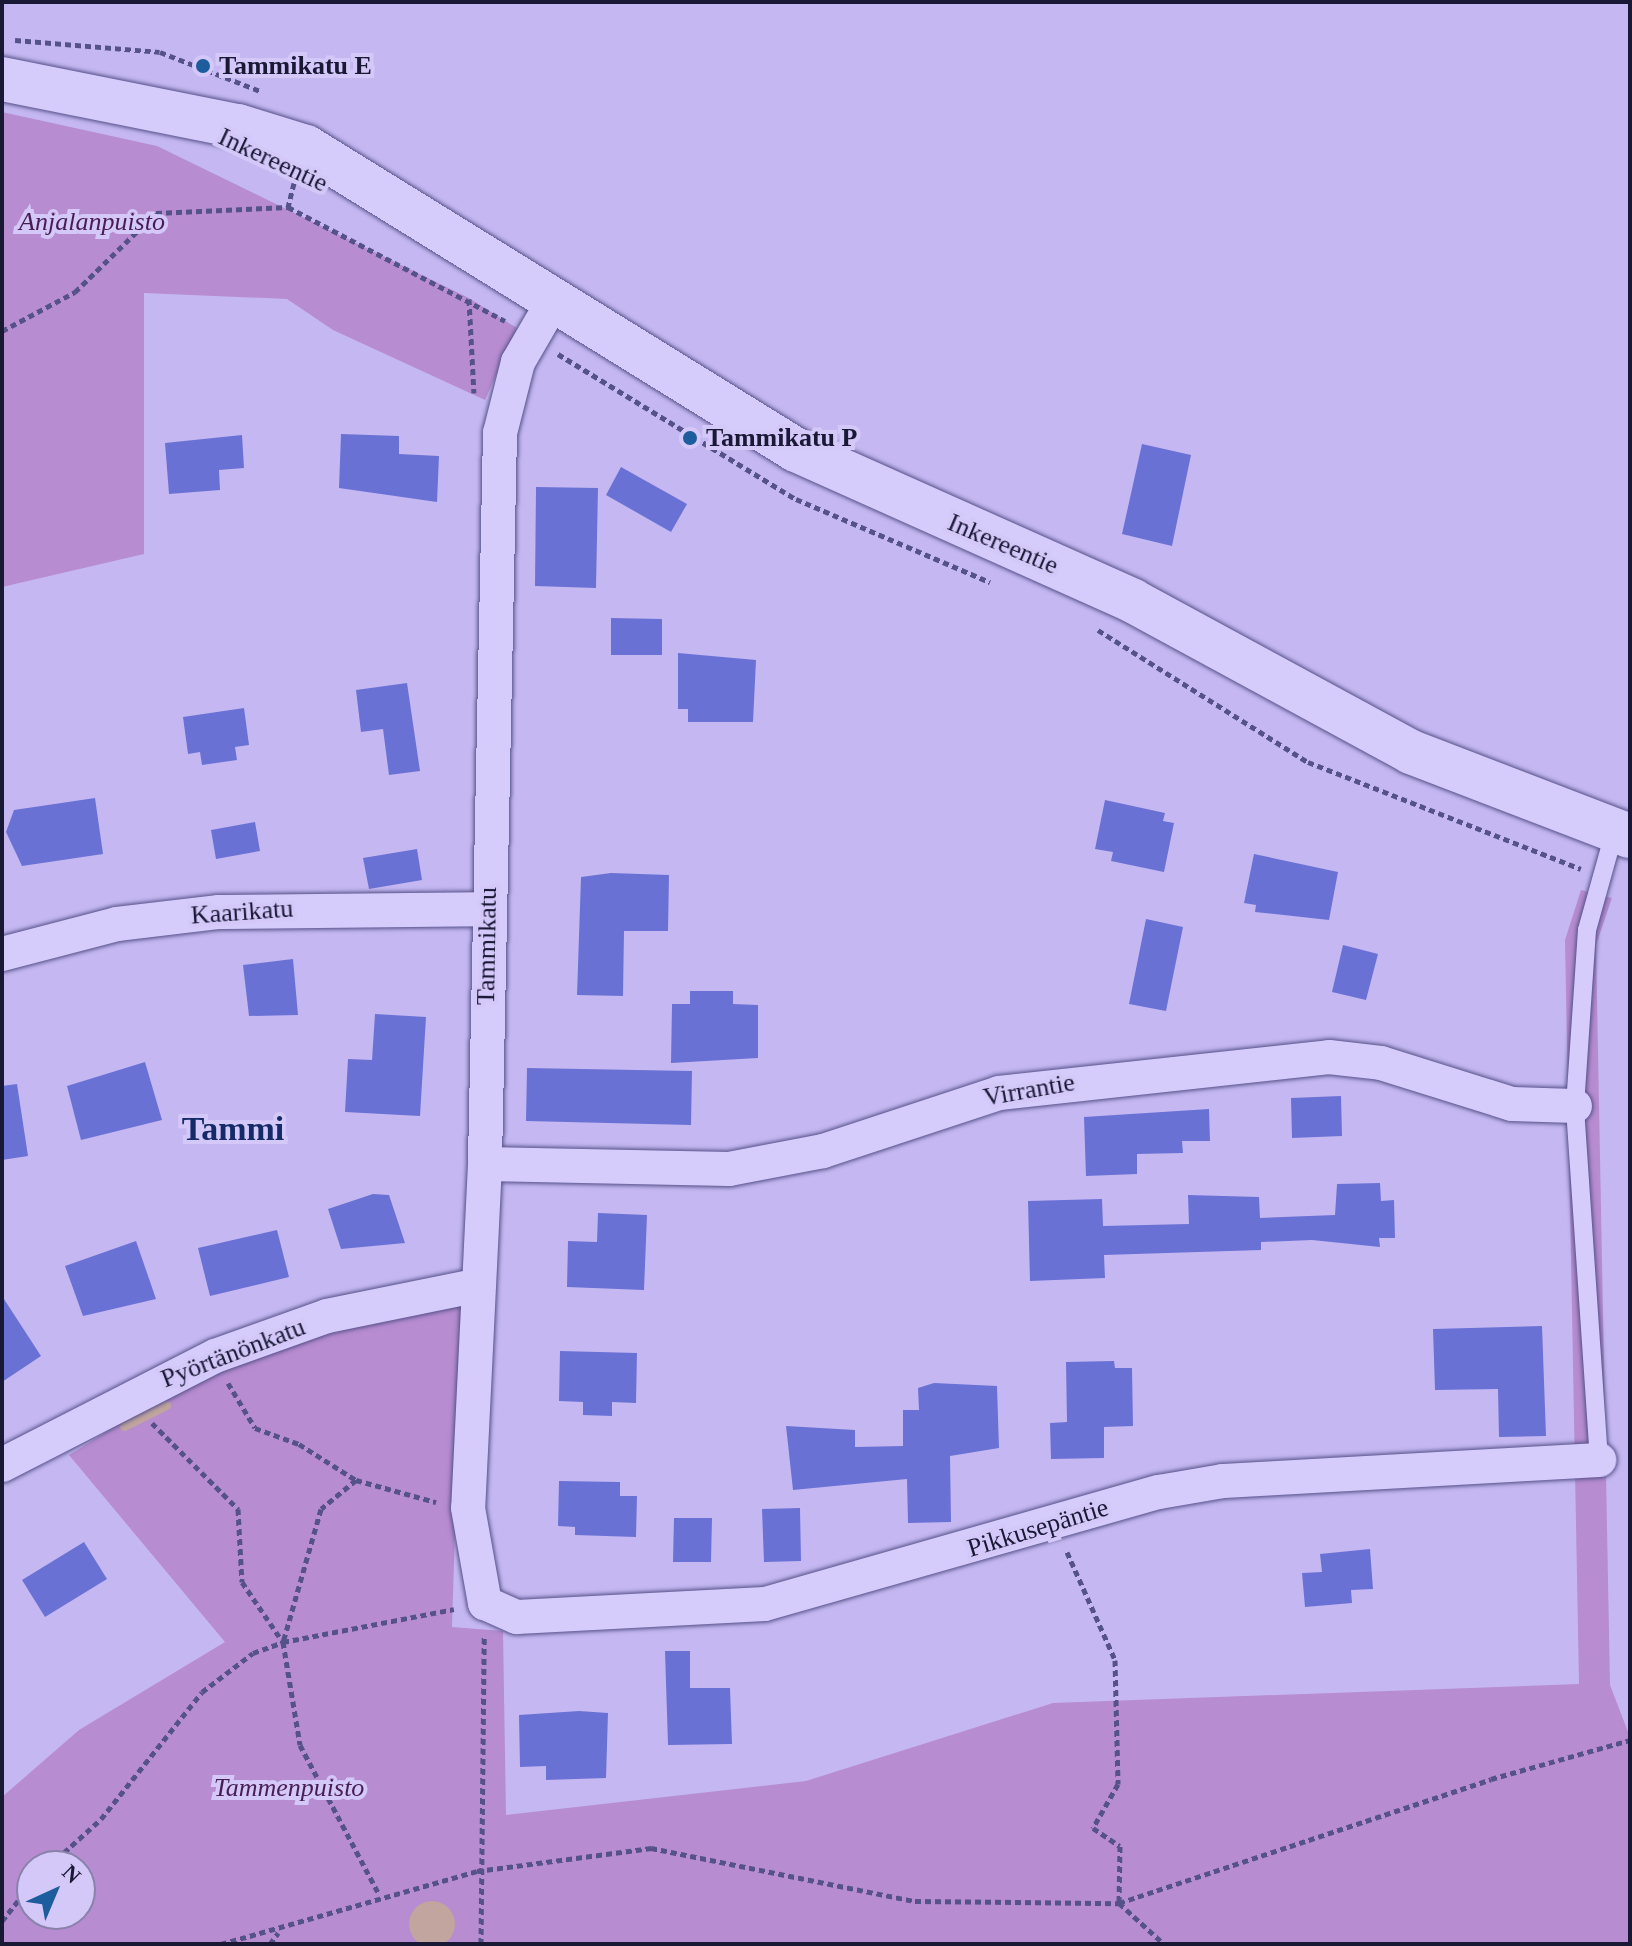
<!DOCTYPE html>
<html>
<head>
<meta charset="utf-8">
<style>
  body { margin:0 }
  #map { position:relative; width:1632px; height:1946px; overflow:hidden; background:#c5b8f2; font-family:Georgia,serif }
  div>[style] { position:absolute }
  .green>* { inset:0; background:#b78cd0 }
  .water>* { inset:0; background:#c1a59e }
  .round { border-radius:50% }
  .stream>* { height:9px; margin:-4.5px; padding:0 4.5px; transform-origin:4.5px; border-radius:4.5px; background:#c1a59e }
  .building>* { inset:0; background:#6a71d4 }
  .path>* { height:5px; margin-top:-2.5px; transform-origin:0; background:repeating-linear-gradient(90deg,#555289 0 6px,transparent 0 10px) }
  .roads { filter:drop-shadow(0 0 2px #555289) drop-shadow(0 0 2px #555289) }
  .lane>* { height:18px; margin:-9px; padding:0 9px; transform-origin:9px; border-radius:9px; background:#d6ccfc }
  .street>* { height:34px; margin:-17px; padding:0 17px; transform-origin:17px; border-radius:17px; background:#d6ccfc }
  .secondary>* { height:44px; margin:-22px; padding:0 22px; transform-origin:22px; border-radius:22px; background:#d6ccfc }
  .dots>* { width:22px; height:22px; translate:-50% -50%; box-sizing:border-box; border:4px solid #d3c8f8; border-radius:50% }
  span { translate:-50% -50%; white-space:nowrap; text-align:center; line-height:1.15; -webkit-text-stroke:8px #d3c8f8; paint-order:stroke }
  .poi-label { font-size:26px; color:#191936; font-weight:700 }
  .left { translate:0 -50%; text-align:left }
  .street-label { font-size:26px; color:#191936 }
  .park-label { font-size:26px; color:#481d54; font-style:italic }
  .district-label { font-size:34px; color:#142b67; font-weight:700 }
  .frame { position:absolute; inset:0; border:4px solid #191936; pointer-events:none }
  .north { position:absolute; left:16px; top:1850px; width:80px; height:80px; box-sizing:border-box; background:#d3c8f8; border:2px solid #8982aa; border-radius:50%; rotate:44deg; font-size:22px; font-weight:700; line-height:32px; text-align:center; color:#191936 }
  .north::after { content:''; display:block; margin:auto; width:28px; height:36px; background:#1d5c9d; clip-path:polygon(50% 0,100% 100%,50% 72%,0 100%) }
</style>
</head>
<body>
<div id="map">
  <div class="green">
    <i style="clip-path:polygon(2px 112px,157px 146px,469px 298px,517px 328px,485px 400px,333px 330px,287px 299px,144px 293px,144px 554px,2px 587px)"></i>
    <i style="clip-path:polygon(evenodd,1581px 890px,1612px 898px,1596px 945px,1610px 1685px,1630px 1737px,1630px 1944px,2px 1944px,2px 1797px,79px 1730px,225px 1642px,69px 1455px,189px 1381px,295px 1342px,462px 1302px,452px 1627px,503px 1631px,506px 1815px,806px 1781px,1053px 1703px,1579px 1684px,1565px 940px,1581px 890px,32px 1866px,80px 1866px,80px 1914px,32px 1914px,32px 1866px)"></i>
  </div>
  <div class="water">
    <i class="round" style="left:409px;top:1901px;width:46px;height:46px"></i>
  </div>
  <div class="stream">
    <i style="left:124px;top:1426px;width:47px;rotate:-26.6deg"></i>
  </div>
  <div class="building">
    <i style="clip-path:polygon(341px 434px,399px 436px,399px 454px,439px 456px,437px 502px,339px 488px)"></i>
    <i style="clip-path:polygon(242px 435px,244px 468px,219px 470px,220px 490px,169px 494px,165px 443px)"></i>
    <i style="clip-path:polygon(1142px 444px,1191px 455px,1172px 546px,1122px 534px)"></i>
    <i style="clip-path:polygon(621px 467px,687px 504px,671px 532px,606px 495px)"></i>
    <i style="clip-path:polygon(536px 487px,598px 488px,596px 588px,535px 586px)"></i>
    <i style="clip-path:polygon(611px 618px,662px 619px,662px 655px,611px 655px)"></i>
    <i style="clip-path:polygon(678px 653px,756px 660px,753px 722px,688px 722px,688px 709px,678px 709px)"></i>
    <i style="clip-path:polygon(407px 683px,420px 771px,389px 775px,383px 729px,361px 732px,356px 690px)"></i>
    <i style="clip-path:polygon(244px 708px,249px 745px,235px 747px,237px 760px,202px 765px,200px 752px,188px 754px,183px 717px)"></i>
    <i style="clip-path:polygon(95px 798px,103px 854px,22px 866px,6px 832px,14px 810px)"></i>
    <i style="clip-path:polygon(1105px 800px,1165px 813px,1163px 821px,1174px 823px,1164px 872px,1111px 861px,1113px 852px,1095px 849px)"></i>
    <i style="clip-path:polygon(255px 822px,260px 851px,216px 859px,211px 830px)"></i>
    <i style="clip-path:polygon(417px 849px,422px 880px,369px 889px,363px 858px)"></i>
    <i style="clip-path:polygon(1254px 854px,1338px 872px,1329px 920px,1255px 912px,1256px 905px,1244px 903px)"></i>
    <i style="clip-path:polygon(611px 873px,669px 875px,668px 931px,624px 931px,623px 996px,577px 995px,581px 877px)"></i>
    <i style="clip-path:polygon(1146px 919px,1183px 927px,1166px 1011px,1129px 1004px)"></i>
    <i style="clip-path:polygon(1343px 945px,1378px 954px,1366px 1000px,1332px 992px)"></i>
    <i style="clip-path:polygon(293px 959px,298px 1015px,249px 1016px,243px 965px)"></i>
    <i style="clip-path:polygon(690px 991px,733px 991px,733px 1004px,758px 1005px,758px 1058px,671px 1063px,672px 1004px,690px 1004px)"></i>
    <i style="clip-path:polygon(375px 1014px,426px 1017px,420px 1116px,345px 1112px,348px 1059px,372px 1060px)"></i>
    <i style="clip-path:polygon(145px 1062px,162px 1120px,81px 1140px,67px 1086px)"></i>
    <i style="clip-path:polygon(527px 1068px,692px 1071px,691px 1125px,526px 1121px)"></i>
    <i style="clip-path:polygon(17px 1084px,28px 1156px,2px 1160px,2px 1086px)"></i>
    <i style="clip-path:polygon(1341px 1096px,1342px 1136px,1292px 1138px,1291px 1098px)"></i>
    <i style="clip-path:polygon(1209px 1109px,1210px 1141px,1182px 1141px,1183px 1153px,1137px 1154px,1137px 1174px,1086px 1176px,1084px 1117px)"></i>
    <i style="clip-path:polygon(1380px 1183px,1381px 1201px,1394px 1200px,1395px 1238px,1379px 1238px,1380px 1247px,1312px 1240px,1261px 1242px,1261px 1250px,1104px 1255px,1105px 1278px,1030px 1281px,1028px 1201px,1102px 1199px,1103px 1226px,1189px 1224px,1188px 1195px,1259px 1197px,1260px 1218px,1335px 1215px,1337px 1184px)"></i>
    <i style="clip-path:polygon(373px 1194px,389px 1195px,405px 1243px,341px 1249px,328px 1209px)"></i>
    <i style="clip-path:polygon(598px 1213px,647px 1215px,644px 1290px,567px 1287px,568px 1241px,597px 1242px)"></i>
    <i style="clip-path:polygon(277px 1230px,289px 1277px,210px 1296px,198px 1248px)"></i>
    <i style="clip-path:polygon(136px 1241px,156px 1299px,83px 1316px,65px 1266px)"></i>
    <i style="clip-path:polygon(2px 1296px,41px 1356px,2px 1382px)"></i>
    <i style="clip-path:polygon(1542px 1326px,1546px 1436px,1499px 1437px,1498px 1389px,1435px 1390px,1433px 1329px)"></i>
    <i style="clip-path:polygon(560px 1351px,637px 1353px,636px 1403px,612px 1402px,612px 1416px,583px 1415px,583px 1402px,559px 1401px)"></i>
    <i style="clip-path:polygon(1114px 1361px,1115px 1368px,1132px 1368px,1133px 1426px,1104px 1427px,1104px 1458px,1051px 1459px,1050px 1423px,1067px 1422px,1066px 1362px)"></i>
    <i style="clip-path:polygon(934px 1383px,997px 1386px,999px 1448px,950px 1456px,951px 1522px,908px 1523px,907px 1479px,793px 1490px,786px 1426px,855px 1430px,855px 1447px,903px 1446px,903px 1410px,919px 1410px,918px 1388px)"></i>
    <i style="clip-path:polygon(559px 1481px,620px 1482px,620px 1496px,637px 1496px,636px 1537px,575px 1535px,575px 1527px,558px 1526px)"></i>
    <i style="clip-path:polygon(800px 1508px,801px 1561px,764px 1562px,762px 1509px)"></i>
    <i style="clip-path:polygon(674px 1518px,712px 1518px,711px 1562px,673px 1562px)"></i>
    <i style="clip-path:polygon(84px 1542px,107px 1579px,45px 1617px,22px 1580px)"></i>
    <i style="clip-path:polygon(1370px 1549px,1373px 1589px,1351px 1590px,1352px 1603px,1305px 1607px,1302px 1573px,1322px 1572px,1320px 1554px)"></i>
    <i style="clip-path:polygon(665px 1651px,690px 1651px,690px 1688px,730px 1688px,732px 1744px,668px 1745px)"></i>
    <i style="clip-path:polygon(579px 1711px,608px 1713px,606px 1778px,546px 1780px,546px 1766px,520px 1767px,519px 1715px)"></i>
  </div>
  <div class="path">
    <i style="left:15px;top:40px;width:145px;rotate:4.7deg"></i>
    <i style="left:160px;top:52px;width:107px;rotate:21.3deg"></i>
    <i style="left:294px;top:183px;width:25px;rotate:104deg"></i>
    <i style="left:288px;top:207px;width:245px;rotate:27.7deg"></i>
    <i style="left:469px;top:299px;width:94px;rotate:87deg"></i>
    <i style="left:2px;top:331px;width:83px;rotate:-28.1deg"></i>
    <i style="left:75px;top:292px;width:113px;rotate:-44.3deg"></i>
    <i style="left:156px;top:213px;width:132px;rotate:-2.6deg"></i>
    <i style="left:558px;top:354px;width:279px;rotate:31.4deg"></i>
    <i style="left:796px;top:499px;width:211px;rotate:23.2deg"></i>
    <i style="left:1098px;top:630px;width:248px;rotate:32.2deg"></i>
    <i style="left:1308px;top:762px;width:293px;rotate:21.4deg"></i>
    <i style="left:228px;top:1383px;width:52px;rotate:59deg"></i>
    <i style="left:255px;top:1428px;width:47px;rotate:20deg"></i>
    <i style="left:299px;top:1444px;width:67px;rotate:32.3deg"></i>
    <i style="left:356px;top:1480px;width:83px;rotate:15.4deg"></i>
    <i style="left:152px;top:1423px;width:122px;rotate:45deg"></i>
    <i style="left:238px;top:1509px;width:73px;rotate:86.9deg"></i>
    <i style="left:242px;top:1582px;width:73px;rotate:55.7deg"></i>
    <i style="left:283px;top:1642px;width:174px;rotate:-10.9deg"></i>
    <i style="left:356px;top:1480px;width:45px;rotate:140.4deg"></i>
    <i style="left:321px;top:1509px;width:138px;rotate:105.9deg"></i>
    <i style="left:283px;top:1642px;width:104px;rotate:80.6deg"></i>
    <i style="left:300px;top:1745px;width:169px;rotate:62.1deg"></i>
    <i style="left:1067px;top:1552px;width:118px;rotate:66deg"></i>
    <i style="left:1115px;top:1660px;width:124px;rotate:88.6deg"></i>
    <i style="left:1118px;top:1784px;width:51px;rotate:119.6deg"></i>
    <i style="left:1093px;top:1828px;width:32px;rotate:34deg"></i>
    <i style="left:1120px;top:1846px;width:57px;rotate:91deg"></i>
    <i style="left:1119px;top:1903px;width:61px;rotate:42.3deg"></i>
    <i style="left:49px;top:1866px;width:70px;rotate:-42.1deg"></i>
    <i style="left:101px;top:1819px;width:162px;rotate:-51.5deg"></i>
    <i style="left:202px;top:1692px;width:64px;rotate:-37.4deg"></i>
    <i style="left:253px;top:1653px;width:32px;rotate:-20deg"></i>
    <i style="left:2px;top:1921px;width:48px;rotate:-51.7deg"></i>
    <i style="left:221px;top:1944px;width:266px;rotate:-15.9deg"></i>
    <i style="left:477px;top:1871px;width:176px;rotate:-7.5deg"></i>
    <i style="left:651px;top:1848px;width:269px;rotate:11.4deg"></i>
    <i style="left:915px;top:1901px;width:204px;rotate:0.6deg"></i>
    <i style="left:1119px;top:1903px;width:392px;rotate:-18.4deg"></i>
    <i style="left:1491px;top:1779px;width:144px;rotate:-15.7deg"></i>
    <i style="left:270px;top:1944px;width:14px;rotate:-54deg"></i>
    <i style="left:481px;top:1944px;width:307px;rotate:-89.4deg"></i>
  </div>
  <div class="roads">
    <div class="lane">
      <i style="left:1599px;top:1460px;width:355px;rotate:-93.9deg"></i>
      <i style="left:1575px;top:1106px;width:176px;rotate:-86.1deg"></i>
      <i style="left:1587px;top:930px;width:104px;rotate:-74.4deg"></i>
    </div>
    <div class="street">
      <i style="left:554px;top:300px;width:72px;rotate:120.1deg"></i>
      <i style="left:518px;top:362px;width:73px;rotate:104.2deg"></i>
      <i style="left:500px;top:433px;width:731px;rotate:91.18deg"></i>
      <i style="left:485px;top:1164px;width:344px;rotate:92.8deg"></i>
      <i style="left:468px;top:1508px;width:97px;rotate:79.9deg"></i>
      <i style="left:485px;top:1603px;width:35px;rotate:24deg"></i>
      <i style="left:517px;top:1617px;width:248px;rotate:-3deg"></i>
      <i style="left:765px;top:1604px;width:410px;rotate:-15.9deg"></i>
      <i style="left:1159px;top:1492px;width:65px;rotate:-9.8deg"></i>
      <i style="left:1223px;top:1481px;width:377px;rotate:-3.2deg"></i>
      <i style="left:2px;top:954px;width:119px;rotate:-14.6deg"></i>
      <i style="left:117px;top:924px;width:103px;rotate:-6.7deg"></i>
      <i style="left:219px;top:912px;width:267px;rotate:-0.6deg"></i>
      <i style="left:485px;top:1164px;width:244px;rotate:1.2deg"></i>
      <i style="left:729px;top:1169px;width:96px;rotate:-10.8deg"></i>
      <i style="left:823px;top:1151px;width:185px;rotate:-18.2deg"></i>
      <i style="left:999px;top:1093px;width:332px;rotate:-6.2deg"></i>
      <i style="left:1329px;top:1057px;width:52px;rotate:6.6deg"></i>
      <i style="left:1381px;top:1063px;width:137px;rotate:17.4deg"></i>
      <i style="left:1512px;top:1104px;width:63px;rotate:1.8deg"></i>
      <i style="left:2px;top:1465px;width:239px;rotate:-27.1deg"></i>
      <i style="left:215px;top:1356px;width:119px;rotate:-19.7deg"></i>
      <i style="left:327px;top:1316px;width:155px;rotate:-11.5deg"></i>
    </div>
    <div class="secondary">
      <i style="left:2px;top:79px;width:241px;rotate:11.3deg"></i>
      <i style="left:238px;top:126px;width:71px;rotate:17.2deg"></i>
      <i style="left:306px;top:147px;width:576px;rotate:31.73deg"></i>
      <i style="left:796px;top:450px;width:369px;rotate:24.1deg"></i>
      <i style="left:1133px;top:601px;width:316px;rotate:28.5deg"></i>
      <i style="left:1411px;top:752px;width:235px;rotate:21deg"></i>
    </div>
  </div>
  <div class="dots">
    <i style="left:203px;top:66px;background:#1d5c9d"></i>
    <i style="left:690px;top:438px;background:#1d5c9d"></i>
  </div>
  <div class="poi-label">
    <span class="left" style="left:219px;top:66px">Tammikatu E</span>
    <span class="left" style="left:706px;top:438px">Tammikatu P</span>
  </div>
  <div class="street-label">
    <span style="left:273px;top:160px;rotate:25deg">Inkereentie</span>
    <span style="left:1003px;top:544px;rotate:23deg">Inkereentie</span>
    <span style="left:242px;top:912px;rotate:-4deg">Kaarikatu</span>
    <span style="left:487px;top:946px;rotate:-89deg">Tammikatu</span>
    <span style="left:1029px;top:1090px;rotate:-10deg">Virrantie</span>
    <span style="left:233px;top:1353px;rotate:-21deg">Pyörtänönkatu</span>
    <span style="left:1038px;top:1528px;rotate:-17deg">Pikkusepäntie</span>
  </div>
  <div class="park-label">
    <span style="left:92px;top:222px">Anjalanpuisto</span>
    <span style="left:289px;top:1788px">Tammenpuisto</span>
  </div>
  <div class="district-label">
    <span style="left:233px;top:1129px">Tammi</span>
  </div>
  <div class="frame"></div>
  <div class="north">N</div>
</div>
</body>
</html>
